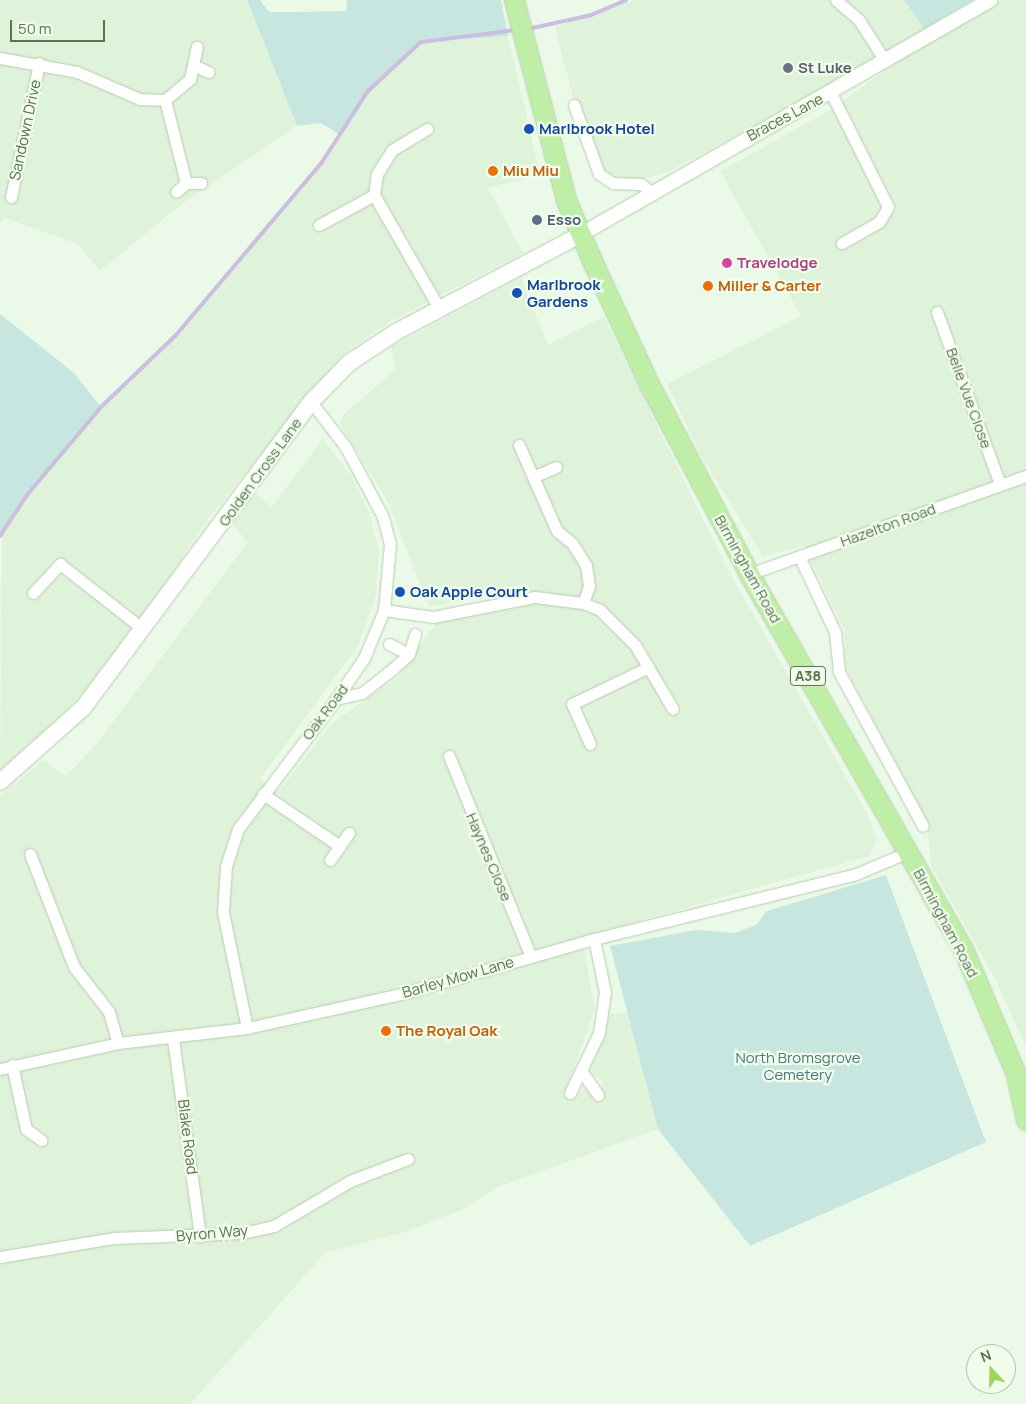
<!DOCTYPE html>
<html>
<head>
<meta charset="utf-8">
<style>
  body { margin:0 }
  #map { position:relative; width:1026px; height:1404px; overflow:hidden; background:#ebfae8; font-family:Manrope,sans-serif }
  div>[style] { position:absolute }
  .residential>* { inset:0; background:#dff3da }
  .green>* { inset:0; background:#c7e6e0 }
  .stream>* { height:4px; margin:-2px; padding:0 2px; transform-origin:2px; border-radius:2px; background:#cbbee1 }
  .roads { filter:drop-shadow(0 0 1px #b8cbaf) drop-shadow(0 0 1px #b8cbaf) }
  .minor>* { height:11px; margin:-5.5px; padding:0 5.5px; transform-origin:5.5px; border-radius:5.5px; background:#fff }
  .tertiary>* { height:14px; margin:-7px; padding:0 7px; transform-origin:7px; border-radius:7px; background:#fff }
  .secondary>* { height:16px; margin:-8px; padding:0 8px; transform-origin:8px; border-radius:8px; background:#fff }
  .trunk>* { height:19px; margin:-9.5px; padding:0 9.5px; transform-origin:9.5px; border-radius:9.5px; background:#bfefa7 }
  .dots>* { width:14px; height:14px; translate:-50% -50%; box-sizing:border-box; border:2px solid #f0fded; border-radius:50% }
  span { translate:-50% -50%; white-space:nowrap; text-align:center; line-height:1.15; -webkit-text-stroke:4.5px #f0fded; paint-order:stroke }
  .shield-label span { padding:1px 4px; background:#f0fded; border:1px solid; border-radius:4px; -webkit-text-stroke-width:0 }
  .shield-label { font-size:14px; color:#5d714f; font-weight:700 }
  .worship-label { font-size:15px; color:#5b616d; font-weight:700 }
  .left { translate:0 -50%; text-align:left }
  .street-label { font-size:15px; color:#5d714f }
  .transit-label { font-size:15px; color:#164399; font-weight:700 }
  .food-label { font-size:15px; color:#c56008; font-weight:700 }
  .service-label { font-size:15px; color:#4e5e75; font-weight:700 }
  .hotel-label { font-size:15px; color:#b23c85; font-weight:700 }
  .park-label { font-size:15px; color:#4b7a77 }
  .north { position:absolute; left:966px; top:1344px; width:50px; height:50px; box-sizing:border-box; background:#f0fded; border:1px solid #b5c5ae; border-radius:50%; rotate:339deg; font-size:14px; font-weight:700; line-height:20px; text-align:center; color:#5d714f }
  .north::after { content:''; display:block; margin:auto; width:18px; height:22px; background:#a0d55b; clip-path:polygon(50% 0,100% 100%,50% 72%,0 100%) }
  .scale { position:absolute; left:10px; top:20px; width:95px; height:22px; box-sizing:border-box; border:2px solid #5d714f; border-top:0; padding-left:6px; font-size:15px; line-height:18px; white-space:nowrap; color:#5d714f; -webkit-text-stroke:4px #f0fded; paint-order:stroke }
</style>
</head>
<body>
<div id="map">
  <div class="residential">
    <i style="clip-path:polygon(0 0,247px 0,297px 126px,183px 203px,100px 271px,78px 244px,5px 218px,0 222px)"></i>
    <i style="clip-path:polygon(636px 0,904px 0,924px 29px,899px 48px,670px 171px,638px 181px,610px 174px,597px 162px,574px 101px,555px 27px)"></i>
    <i style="clip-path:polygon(1001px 0,1026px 0,1026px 1047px,995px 978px,931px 866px,927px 821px,853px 682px,846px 666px,844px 630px,804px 546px,763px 556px,700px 454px,667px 384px,801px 316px,720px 171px,827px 112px,895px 63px)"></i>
    <i style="clip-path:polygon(508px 36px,540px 175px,488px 188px,523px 253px,391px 321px,342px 355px,205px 523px,123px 648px,66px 711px,0 771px,2px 527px,101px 407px,176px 335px,322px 162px,368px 91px,422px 42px)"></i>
    <i style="clip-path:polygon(521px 278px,548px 345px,604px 317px,728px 570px,869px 817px,877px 841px,869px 856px,582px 937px,595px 1010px,565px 1093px,574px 1098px,587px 1087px,600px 1093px,603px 1081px,593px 1075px,591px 1067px,610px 1014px,628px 1012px,658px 1129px,498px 1187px,464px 1209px,405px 1232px,326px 1252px,190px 1404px,0 1404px,0 796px,43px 760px,66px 776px,99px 741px,248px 542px,232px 524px,255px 492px,271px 508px,323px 439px,352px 477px,368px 510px,379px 550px,376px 595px,358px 646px,260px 779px,279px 791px,332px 723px,397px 678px,437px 622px,518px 608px,509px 592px,429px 607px,389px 504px,340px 424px,343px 415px,395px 370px,391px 347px)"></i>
  </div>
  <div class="green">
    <i style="clip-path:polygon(247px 0,260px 0,269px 12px,294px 12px,346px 11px,347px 0,501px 0,508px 36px,422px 42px,368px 91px,340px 135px,321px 123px,297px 126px)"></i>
    <i style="clip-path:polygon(904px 0,973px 0,924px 29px)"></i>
    <i style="clip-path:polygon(0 314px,74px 373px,101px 407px,27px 495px,0 536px)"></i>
    <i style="clip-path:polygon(886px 875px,986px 1142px,750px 1246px,658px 1129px,610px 946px,696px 930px,735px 933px,756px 925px,767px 911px)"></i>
  </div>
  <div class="stream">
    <i style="left:528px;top:29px;width:65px;rotate:-12.5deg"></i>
    <i style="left:591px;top:15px;width:38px;rotate:-23deg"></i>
    <i style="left:0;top:536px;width:49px;rotate:-56.6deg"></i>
    <i style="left:27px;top:495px;width:115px;rotate:-49.9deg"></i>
    <i style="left:101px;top:407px;width:104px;rotate:-43.8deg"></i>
    <i style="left:176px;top:335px;width:226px;rotate:-49.8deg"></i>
    <i style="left:322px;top:162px;width:85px;rotate:-57.1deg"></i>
    <i style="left:368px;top:91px;width:72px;rotate:-42.8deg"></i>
    <i style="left:421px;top:42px;width:96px;rotate:-7.2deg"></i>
  </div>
  <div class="roads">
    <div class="minor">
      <i style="left:836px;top:0;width:30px;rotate:41deg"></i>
      <i style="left:859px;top:20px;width:49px;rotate:57.6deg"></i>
      <i style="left:0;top:58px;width:78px;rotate:10.3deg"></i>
      <i style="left:77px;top:72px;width:69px;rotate:23.2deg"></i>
      <i style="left:140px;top:99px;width:25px;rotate:2deg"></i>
      <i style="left:165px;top:100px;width:33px;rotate:-40deg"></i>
      <i style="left:190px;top:79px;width:33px;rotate:-78deg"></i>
      <i style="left:193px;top:65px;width:17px;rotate:24deg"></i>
      <i style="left:831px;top:93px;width:127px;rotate:63.4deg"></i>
      <i style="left:888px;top:207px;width:17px;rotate:121deg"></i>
      <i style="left:879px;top:222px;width:43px;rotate:150.4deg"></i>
      <i style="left:165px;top:100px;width:86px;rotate:75.8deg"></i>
      <i style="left:186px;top:183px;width:13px;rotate:138deg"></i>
      <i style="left:574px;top:105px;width:73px;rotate:70.1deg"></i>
      <i style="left:599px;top:174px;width:17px;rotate:33deg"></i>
      <i style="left:613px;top:183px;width:28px;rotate:2deg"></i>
      <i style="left:641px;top:184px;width:16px;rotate:38deg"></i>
      <i style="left:186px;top:183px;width:15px"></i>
      <i style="left:374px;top:195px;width:133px;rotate:60.1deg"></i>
      <i style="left:11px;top:197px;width:137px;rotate:-78.2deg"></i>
      <i style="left:319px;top:225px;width:63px;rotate:-28.6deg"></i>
      <i style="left:374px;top:195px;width:21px;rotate:-82deg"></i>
      <i style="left:377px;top:174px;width:28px;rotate:-58deg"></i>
      <i style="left:392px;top:150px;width:41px;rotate:-31deg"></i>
      <i style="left:937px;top:312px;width:183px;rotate:69.9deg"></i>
      <i style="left:519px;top:445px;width:94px;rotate:66.2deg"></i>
      <i style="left:557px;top:531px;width:19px;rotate:39deg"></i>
      <i style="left:572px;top:543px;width:26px;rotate:58deg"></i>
      <i style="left:586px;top:565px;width:21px;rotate:82deg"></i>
      <i style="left:589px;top:586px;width:18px;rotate:109deg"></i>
      <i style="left:535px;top:476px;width:23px;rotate:-23deg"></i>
      <i style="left:799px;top:556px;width:84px;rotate:64.7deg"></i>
      <i style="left:835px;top:632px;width:40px;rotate:84.3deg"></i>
      <i style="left:839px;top:672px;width:175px;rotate:61.4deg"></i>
      <i style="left:749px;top:574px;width:294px;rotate:-19.5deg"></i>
      <i style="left:33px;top:593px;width:40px;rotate:-47deg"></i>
      <i style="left:60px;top:564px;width:105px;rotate:38.1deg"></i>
      <i style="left:384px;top:610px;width:49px;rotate:8.1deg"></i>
      <i style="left:433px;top:617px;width:104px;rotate:-11.1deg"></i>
      <i style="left:535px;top:597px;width:48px;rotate:7.1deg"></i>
      <i style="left:583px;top:603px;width:18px;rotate:22deg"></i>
      <i style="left:600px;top:610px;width:49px;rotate:45deg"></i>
      <i style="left:635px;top:645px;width:74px;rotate:59.3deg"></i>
      <i style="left:389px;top:644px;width:22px;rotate:27deg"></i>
      <i style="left:336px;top:699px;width:27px;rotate:-13deg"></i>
      <i style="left:362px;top:693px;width:33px;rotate:-38deg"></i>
      <i style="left:388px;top:673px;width:28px;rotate:-42deg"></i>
      <i style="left:409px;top:654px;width:21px;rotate:-73deg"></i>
      <i style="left:590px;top:744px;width:44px;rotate:-114.2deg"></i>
      <i style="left:572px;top:704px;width:85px;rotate:-25.7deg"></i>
      <i style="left:449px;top:756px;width:217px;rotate:67.8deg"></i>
      <i style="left:263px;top:794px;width:91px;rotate:34.2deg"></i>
      <i style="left:30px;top:854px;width:121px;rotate:68.7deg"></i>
      <i style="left:74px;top:967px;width:57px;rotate:52.1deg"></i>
      <i style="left:109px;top:1012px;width:32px;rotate:74deg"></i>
      <i style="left:330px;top:860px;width:33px;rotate:-55deg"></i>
      <i style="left:247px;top:1028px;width:118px;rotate:-101.7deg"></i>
      <i style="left:223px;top:912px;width:46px;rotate:-86.3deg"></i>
      <i style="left:226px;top:866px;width:39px;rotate:-72deg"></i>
      <i style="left:238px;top:829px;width:163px;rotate:-53deg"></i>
      <i style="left:336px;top:699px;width:50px;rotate:-55.7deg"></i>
      <i style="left:364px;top:658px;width:52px;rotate:-67.4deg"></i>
      <i style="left:384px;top:610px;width:66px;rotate:-84.8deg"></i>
      <i style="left:390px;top:544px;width:30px;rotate:-105deg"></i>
      <i style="left:382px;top:515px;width:78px;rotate:-118.2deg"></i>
      <i style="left:345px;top:446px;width:56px;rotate:-127.7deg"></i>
      <i style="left:173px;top:1039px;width:199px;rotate:82.2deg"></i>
      <i style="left:12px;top:1065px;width:66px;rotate:77.7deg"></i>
      <i style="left:26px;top:1129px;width:19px;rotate:36deg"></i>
      <i style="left:0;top:1069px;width:121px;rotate:-12.4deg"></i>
      <i style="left:118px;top:1043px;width:130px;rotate:-6.6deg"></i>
      <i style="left:247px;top:1028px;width:166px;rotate:-12.5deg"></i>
      <i style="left:409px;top:992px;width:192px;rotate:-16deg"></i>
      <i style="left:594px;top:939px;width:270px;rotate:-13.9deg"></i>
      <i style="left:856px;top:874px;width:56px;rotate:-22.9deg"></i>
      <i style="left:582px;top:1072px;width:28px;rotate:55deg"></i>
      <i style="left:570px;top:1093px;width:67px;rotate:-64.2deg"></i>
      <i style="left:599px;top:1033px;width:41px;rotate:-81.7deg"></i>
      <i style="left:605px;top:992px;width:54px;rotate:-101.7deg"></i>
      <i style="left:0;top:1257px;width:116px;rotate:-9.5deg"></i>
      <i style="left:114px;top:1238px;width:129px;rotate:-2.2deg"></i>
      <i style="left:243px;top:1233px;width:32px;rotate:-13deg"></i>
      <i style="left:274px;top:1226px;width:88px;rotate:-30.6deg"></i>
      <i style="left:350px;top:1181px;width:62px;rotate:-20.8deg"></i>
    </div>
    <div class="tertiary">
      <i style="left:580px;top:235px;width:473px;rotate:-29.8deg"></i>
    </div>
    <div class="secondary">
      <i style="left:0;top:782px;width:111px;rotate:-41.7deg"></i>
      <i style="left:83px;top:708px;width:382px;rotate:-53.3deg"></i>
      <i style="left:311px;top:402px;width:54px;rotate:-45.7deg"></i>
      <i style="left:349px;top:363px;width:56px;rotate:-33.4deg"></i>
      <i style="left:396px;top:332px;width:208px;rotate:-27.8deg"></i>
    </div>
    <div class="trunk">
      <i style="left:514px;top:0;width:207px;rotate:75.4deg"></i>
      <i style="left:566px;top:200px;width:71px;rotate:66.7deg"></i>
      <i style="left:594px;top:265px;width:131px;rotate:65.2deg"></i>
      <i style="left:649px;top:384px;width:215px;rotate:62.2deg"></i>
      <i style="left:749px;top:574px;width:432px;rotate:60.3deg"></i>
      <i style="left:963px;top:949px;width:136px;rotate:67deg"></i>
      <i style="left:1016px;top:1074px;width:47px;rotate:77.7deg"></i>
    </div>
  </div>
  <div class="dots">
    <i style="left:788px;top:68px;background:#6b7280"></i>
    <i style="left:529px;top:129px;background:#1a4fb4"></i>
    <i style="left:493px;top:171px;background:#e8710a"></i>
    <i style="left:537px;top:220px;background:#5c6f8a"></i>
    <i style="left:727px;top:263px;background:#d1479c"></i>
    <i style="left:708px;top:286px;background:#e8710a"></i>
    <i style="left:517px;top:293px;background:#1a4fb4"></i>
    <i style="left:400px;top:592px;background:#1a4fb4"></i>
    <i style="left:386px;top:1031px;background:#e8710a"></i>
  </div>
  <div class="shield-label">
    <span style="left:808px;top:676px">A38</span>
  </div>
  <div class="worship-label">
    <span class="left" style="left:798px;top:68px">St Luke</span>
  </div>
  <div class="street-label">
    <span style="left:785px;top:117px;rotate:-28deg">Braces Lane</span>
    <span style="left:25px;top:130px;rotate:-78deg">Sandown Drive</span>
    <span style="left:969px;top:398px;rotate:70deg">Belle Vue Close</span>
    <span style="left:260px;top:472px;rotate:-54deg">Golden Cross Lane</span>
    <span style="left:888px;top:525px;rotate:-20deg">Hazelton Road</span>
    <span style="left:748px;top:569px;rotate:61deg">Birmingham Road</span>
    <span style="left:325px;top:712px;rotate:-53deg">Oak Road</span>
    <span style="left:489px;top:857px;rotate:67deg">Haynes Close</span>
    <span style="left:946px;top:923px;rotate:62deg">Birmingham Road</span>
    <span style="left:458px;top:977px;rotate:-16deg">Barley Mow Lane</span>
    <span style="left:188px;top:1137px;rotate:83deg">Blake Road</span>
    <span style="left:212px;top:1233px;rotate:-5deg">Byron Way</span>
  </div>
  <div class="transit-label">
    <span class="left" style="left:539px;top:129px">Marlbrook Hotel</span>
    <span class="left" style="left:527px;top:293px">Marlbrook<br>Gardens</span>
    <span class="left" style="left:410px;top:592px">Oak Apple Court</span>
  </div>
  <div class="food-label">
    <span class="left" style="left:503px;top:171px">Miu Miu</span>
    <span class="left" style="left:718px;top:286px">Miller &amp; Carter</span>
    <span class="left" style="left:396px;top:1031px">The Royal Oak</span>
  </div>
  <div class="service-label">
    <span class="left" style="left:547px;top:220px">Esso</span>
  </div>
  <div class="hotel-label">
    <span class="left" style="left:737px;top:263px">Travelodge</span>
  </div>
  <div class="park-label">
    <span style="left:798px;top:1066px">North Bromsgrove<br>Cemetery</span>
  </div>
  <div class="north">N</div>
  <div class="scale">50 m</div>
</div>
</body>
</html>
